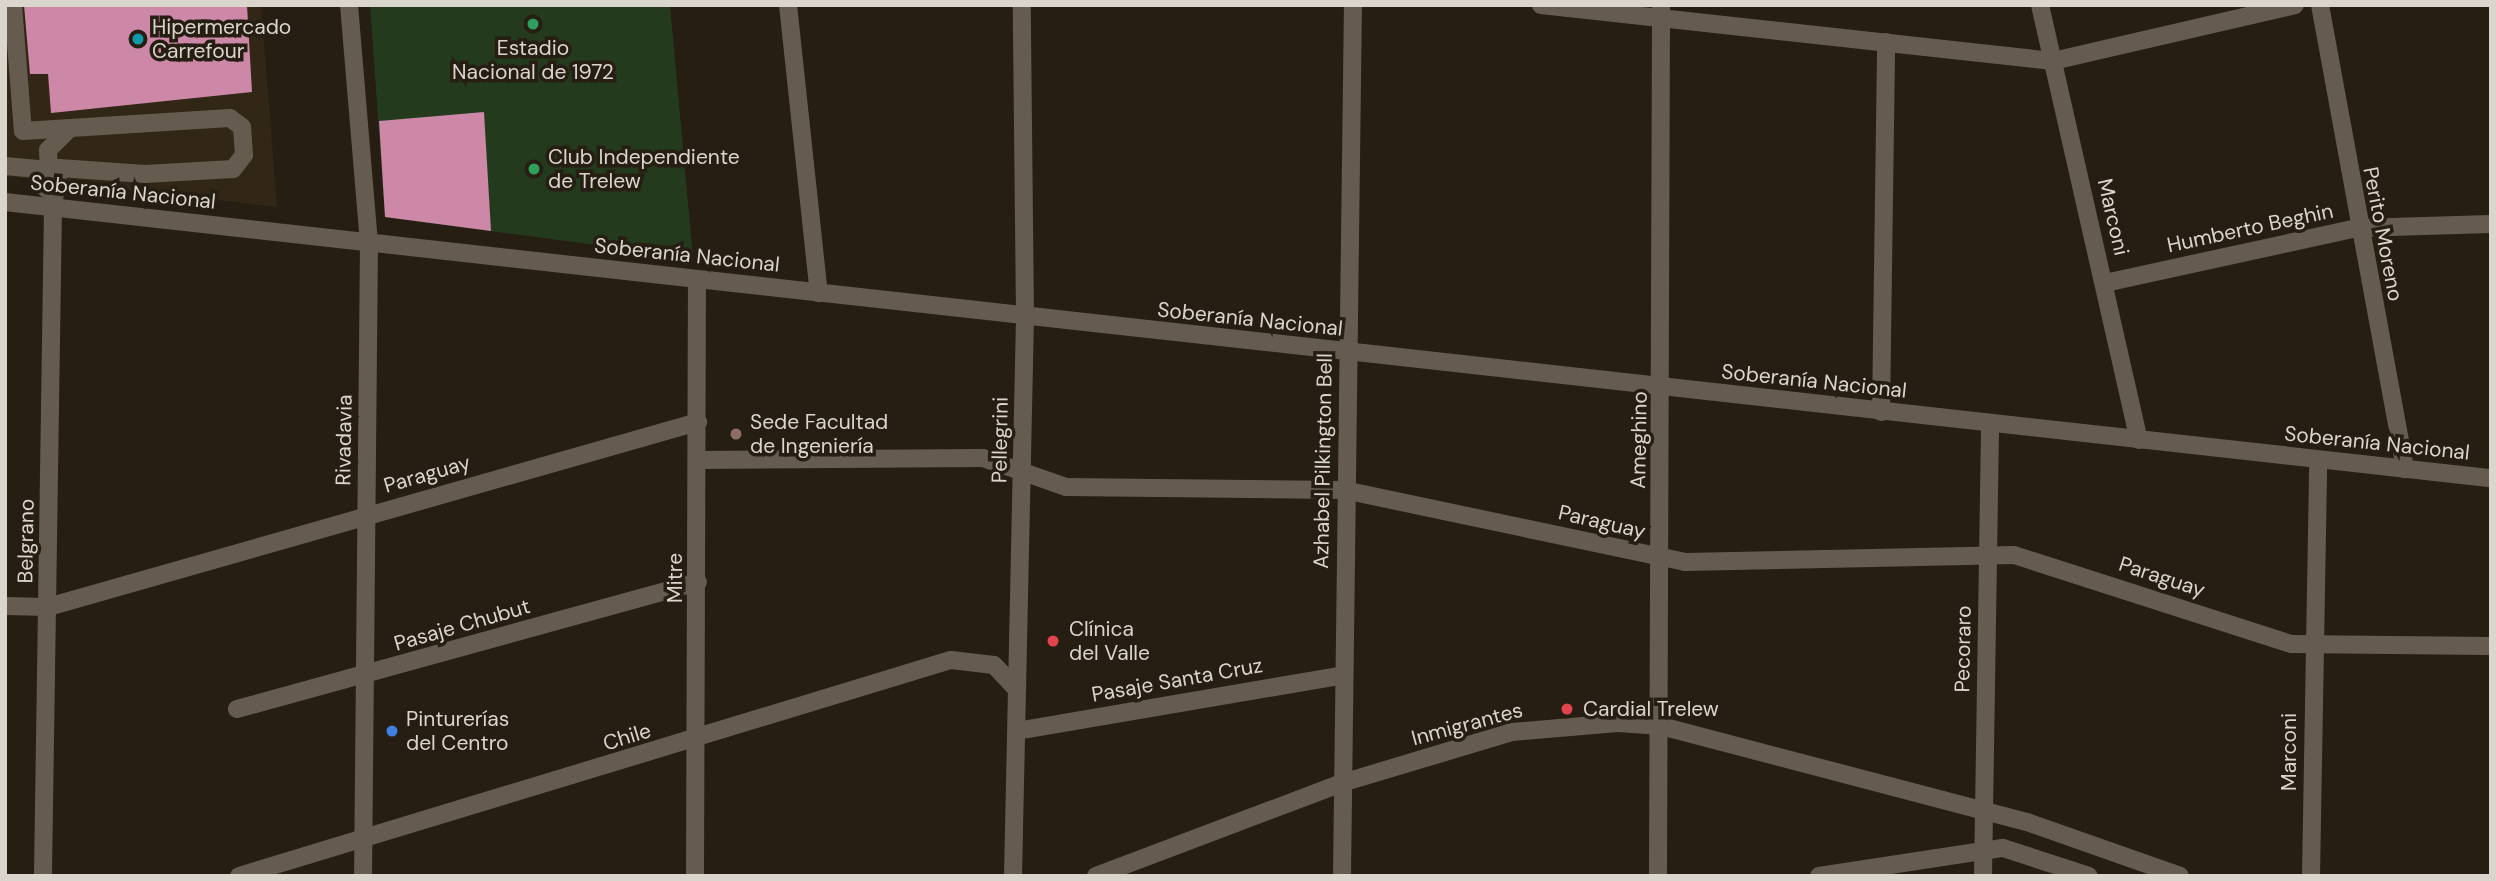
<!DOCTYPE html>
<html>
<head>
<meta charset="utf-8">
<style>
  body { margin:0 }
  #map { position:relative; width:2496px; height:881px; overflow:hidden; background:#261e13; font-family:"DM Sans",sans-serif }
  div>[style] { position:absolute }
  .built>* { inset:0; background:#322716 }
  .green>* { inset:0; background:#233a1d }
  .building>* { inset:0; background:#cd87a7 }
  .minor>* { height:18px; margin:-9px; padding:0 9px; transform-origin:9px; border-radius:9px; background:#655c4f }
  .dots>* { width:19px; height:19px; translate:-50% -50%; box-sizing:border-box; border:4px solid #261e13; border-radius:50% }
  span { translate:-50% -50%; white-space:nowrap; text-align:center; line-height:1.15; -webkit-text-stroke:7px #261e13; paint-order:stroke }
  .poi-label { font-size:21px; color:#dad5cd }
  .left { translate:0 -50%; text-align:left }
  .street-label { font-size:21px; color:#dad5cd }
  .frame { position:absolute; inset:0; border:7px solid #dad5cd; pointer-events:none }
</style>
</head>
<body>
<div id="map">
  <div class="built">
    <i style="clip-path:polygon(5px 5px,261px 5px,277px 207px,5px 176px)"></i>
  </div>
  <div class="green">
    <i style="clip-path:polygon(370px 5px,670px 5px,693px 258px,385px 217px)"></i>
  </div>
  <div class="building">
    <i style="clip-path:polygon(24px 5px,247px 5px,252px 92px,51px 113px,48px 74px,30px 74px)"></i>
    <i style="clip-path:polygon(484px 112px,491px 231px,385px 217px,379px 121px)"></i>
  </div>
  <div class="minor">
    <i style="left:13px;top:5px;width:126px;rotate:85.5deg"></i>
    <i style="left:23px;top:131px;width:207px;rotate:-3.6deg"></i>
    <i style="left:230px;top:118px;width:15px;rotate:37deg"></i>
    <i style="left:242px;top:127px;width:28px;rotate:86deg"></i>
    <i style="left:244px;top:155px;width:18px;rotate:128deg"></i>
    <i style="left:233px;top:169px;width:88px;rotate:176.7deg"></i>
    <i style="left:145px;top:174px;width:86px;rotate:-176deg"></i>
    <i style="left:59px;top:168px;width:39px;rotate:99deg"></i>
    <i style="left:53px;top:207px;width:669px;rotate:90.86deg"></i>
    <i style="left:349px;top:5px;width:238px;rotate:85.2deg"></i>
    <i style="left:369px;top:242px;width:634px;rotate:90.54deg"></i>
    <i style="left:788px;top:5px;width:290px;rotate:83.9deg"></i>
    <i style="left:1541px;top:5px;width:515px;rotate:6.24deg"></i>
    <i style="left:2053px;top:61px;width:248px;rotate:-13deg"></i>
    <i style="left:2040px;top:5px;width:446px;rotate:77.2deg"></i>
    <i style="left:2320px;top:5px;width:472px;rotate:79.6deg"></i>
    <i style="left:5px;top:166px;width:44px;rotate:5.2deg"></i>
    <i style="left:49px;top:170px;width:19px;rotate:99deg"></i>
    <i style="left:49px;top:170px;width:20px;rotate:-93deg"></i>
    <i style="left:48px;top:150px;width:31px;rotate:-45deg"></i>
    <i style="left:5px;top:202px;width:2501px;rotate:6.34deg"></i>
    <i style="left:2105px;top:283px;width:258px;rotate:-12.3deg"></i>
    <i style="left:2357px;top:228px;width:134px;rotate:-1.7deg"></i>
    <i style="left:1881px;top:412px;width:370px;rotate:-89.2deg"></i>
    <i style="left:698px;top:460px;width:285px;rotate:-0.4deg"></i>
    <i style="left:983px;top:458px;width:88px;rotate:19.3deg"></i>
    <i style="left:1066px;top:487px;width:278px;rotate:0.6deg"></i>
    <i style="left:1344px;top:490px;width:349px;rotate:11.9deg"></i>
    <i style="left:1685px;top:562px;width:329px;rotate:-1.2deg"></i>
    <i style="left:2014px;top:555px;width:292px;rotate:17.8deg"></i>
    <i style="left:2292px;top:644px;width:199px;rotate:0.6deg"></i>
    <i style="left:5px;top:606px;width:43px;rotate:1.3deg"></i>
    <i style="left:48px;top:607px;width:676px;rotate:-15.89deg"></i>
    <i style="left:237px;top:709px;width:478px;rotate:-15.4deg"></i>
    <i style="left:1017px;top:731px;width:332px;rotate:-9.7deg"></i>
    <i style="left:239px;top:876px;width:744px;rotate:-16.88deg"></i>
    <i style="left:951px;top:660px;width:43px;rotate:6.6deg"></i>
    <i style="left:994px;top:665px;width:34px;rotate:47deg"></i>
    <i style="left:695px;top:876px;width:596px;rotate:-89.81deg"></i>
    <i style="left:1013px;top:876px;width:559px;rotate:-88.77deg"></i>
    <i style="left:1025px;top:317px;width:312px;rotate:-90.6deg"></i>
    <i style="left:1096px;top:876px;width:263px;rotate:-20.7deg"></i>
    <i style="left:1342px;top:783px;width:177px;rotate:-16.7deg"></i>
    <i style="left:1512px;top:732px;width:106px;rotate:-4.9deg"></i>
    <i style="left:1618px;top:723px;width:43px;rotate:4deg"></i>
    <i style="left:1661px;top:726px;width:378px;rotate:14.7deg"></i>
    <i style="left:2027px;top:822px;width:162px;rotate:19.4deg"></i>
    <i style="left:1342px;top:876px;width:871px;rotate:-89.28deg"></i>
    <i style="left:1658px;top:876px;width:871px;rotate:-89.8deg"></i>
    <i style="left:1819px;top:876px;width:186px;rotate:-8.7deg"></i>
    <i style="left:2003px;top:848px;width:90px;rotate:18deg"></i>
    <i style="left:1983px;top:876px;width:452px;rotate:-89.1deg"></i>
    <i style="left:2311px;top:876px;width:416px;rotate:-89deg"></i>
  </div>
  <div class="dots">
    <i style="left:533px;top:24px;background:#2e9e5b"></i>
    <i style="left:138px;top:39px;background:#0f9aa8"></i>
    <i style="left:534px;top:169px;background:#2e9e5b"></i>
    <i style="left:736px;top:434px;background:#8d6e63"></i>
    <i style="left:1053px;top:641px;background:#e0444e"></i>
    <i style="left:1567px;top:709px;background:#e0444e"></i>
    <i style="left:392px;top:731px;background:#3f7fe0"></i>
  </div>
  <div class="poi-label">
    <span class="left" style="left:152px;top:39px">Hipermercado<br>Carrefour</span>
    <span style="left:533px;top:60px">Estadio<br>Nacional de 1972</span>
    <span class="left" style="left:548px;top:169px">Club Independiente<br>de Trelew</span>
    <span class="left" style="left:750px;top:434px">Sede Facultad<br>de Ingeniería</span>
    <span class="left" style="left:1069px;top:641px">Clínica<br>del Valle</span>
    <span class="left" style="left:1583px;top:709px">Cardial Trelew</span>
    <span class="left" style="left:406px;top:731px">Pinturerías<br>del Centro</span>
  </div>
  <div class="street-label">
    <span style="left:123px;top:192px;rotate:6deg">Soberanía Nacional</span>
    <span style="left:2113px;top:217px;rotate:77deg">Marconi</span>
    <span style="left:2250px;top:228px;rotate:-12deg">Humberto Beghin</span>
    <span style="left:2383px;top:234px;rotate:79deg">Perito Moreno</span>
    <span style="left:687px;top:255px;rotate:6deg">Soberanía Nacional</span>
    <span style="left:1250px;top:319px;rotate:6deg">Soberanía Nacional</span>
    <span style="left:1814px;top:381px;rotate:6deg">Soberanía Nacional</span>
    <span style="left:344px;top:440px;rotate:-89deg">Rivadavia</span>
    <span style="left:1000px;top:440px;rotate:-89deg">Pellegrini</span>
    <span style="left:1639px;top:440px;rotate:-89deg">Ameghino</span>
    <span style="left:2377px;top:443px;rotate:6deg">Soberanía Nacional</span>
    <span style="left:1323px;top:461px;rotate:-89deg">Azhabel Pilkington Bell</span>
    <span style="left:427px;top:474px;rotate:-16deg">Paraguay</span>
    <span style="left:1602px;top:522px;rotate:13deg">Paraguay</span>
    <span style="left:26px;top:541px;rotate:-89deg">Belgrano</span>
    <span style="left:2162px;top:577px;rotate:18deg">Paraguay</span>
    <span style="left:675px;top:578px;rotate:-90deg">Mitre</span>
    <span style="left:462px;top:625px;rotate:-16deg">Pasaje Chubut</span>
    <span style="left:1963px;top:649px;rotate:-89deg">Pecoraro</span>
    <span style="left:1177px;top:680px;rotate:-10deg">Pasaje Santa Cruz</span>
    <span style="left:1467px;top:724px;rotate:-15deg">Inmigrantes</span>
    <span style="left:627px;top:737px;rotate:-17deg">Chile</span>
    <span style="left:2289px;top:752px;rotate:-90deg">Marconi</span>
  </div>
  <div class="frame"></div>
</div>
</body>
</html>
